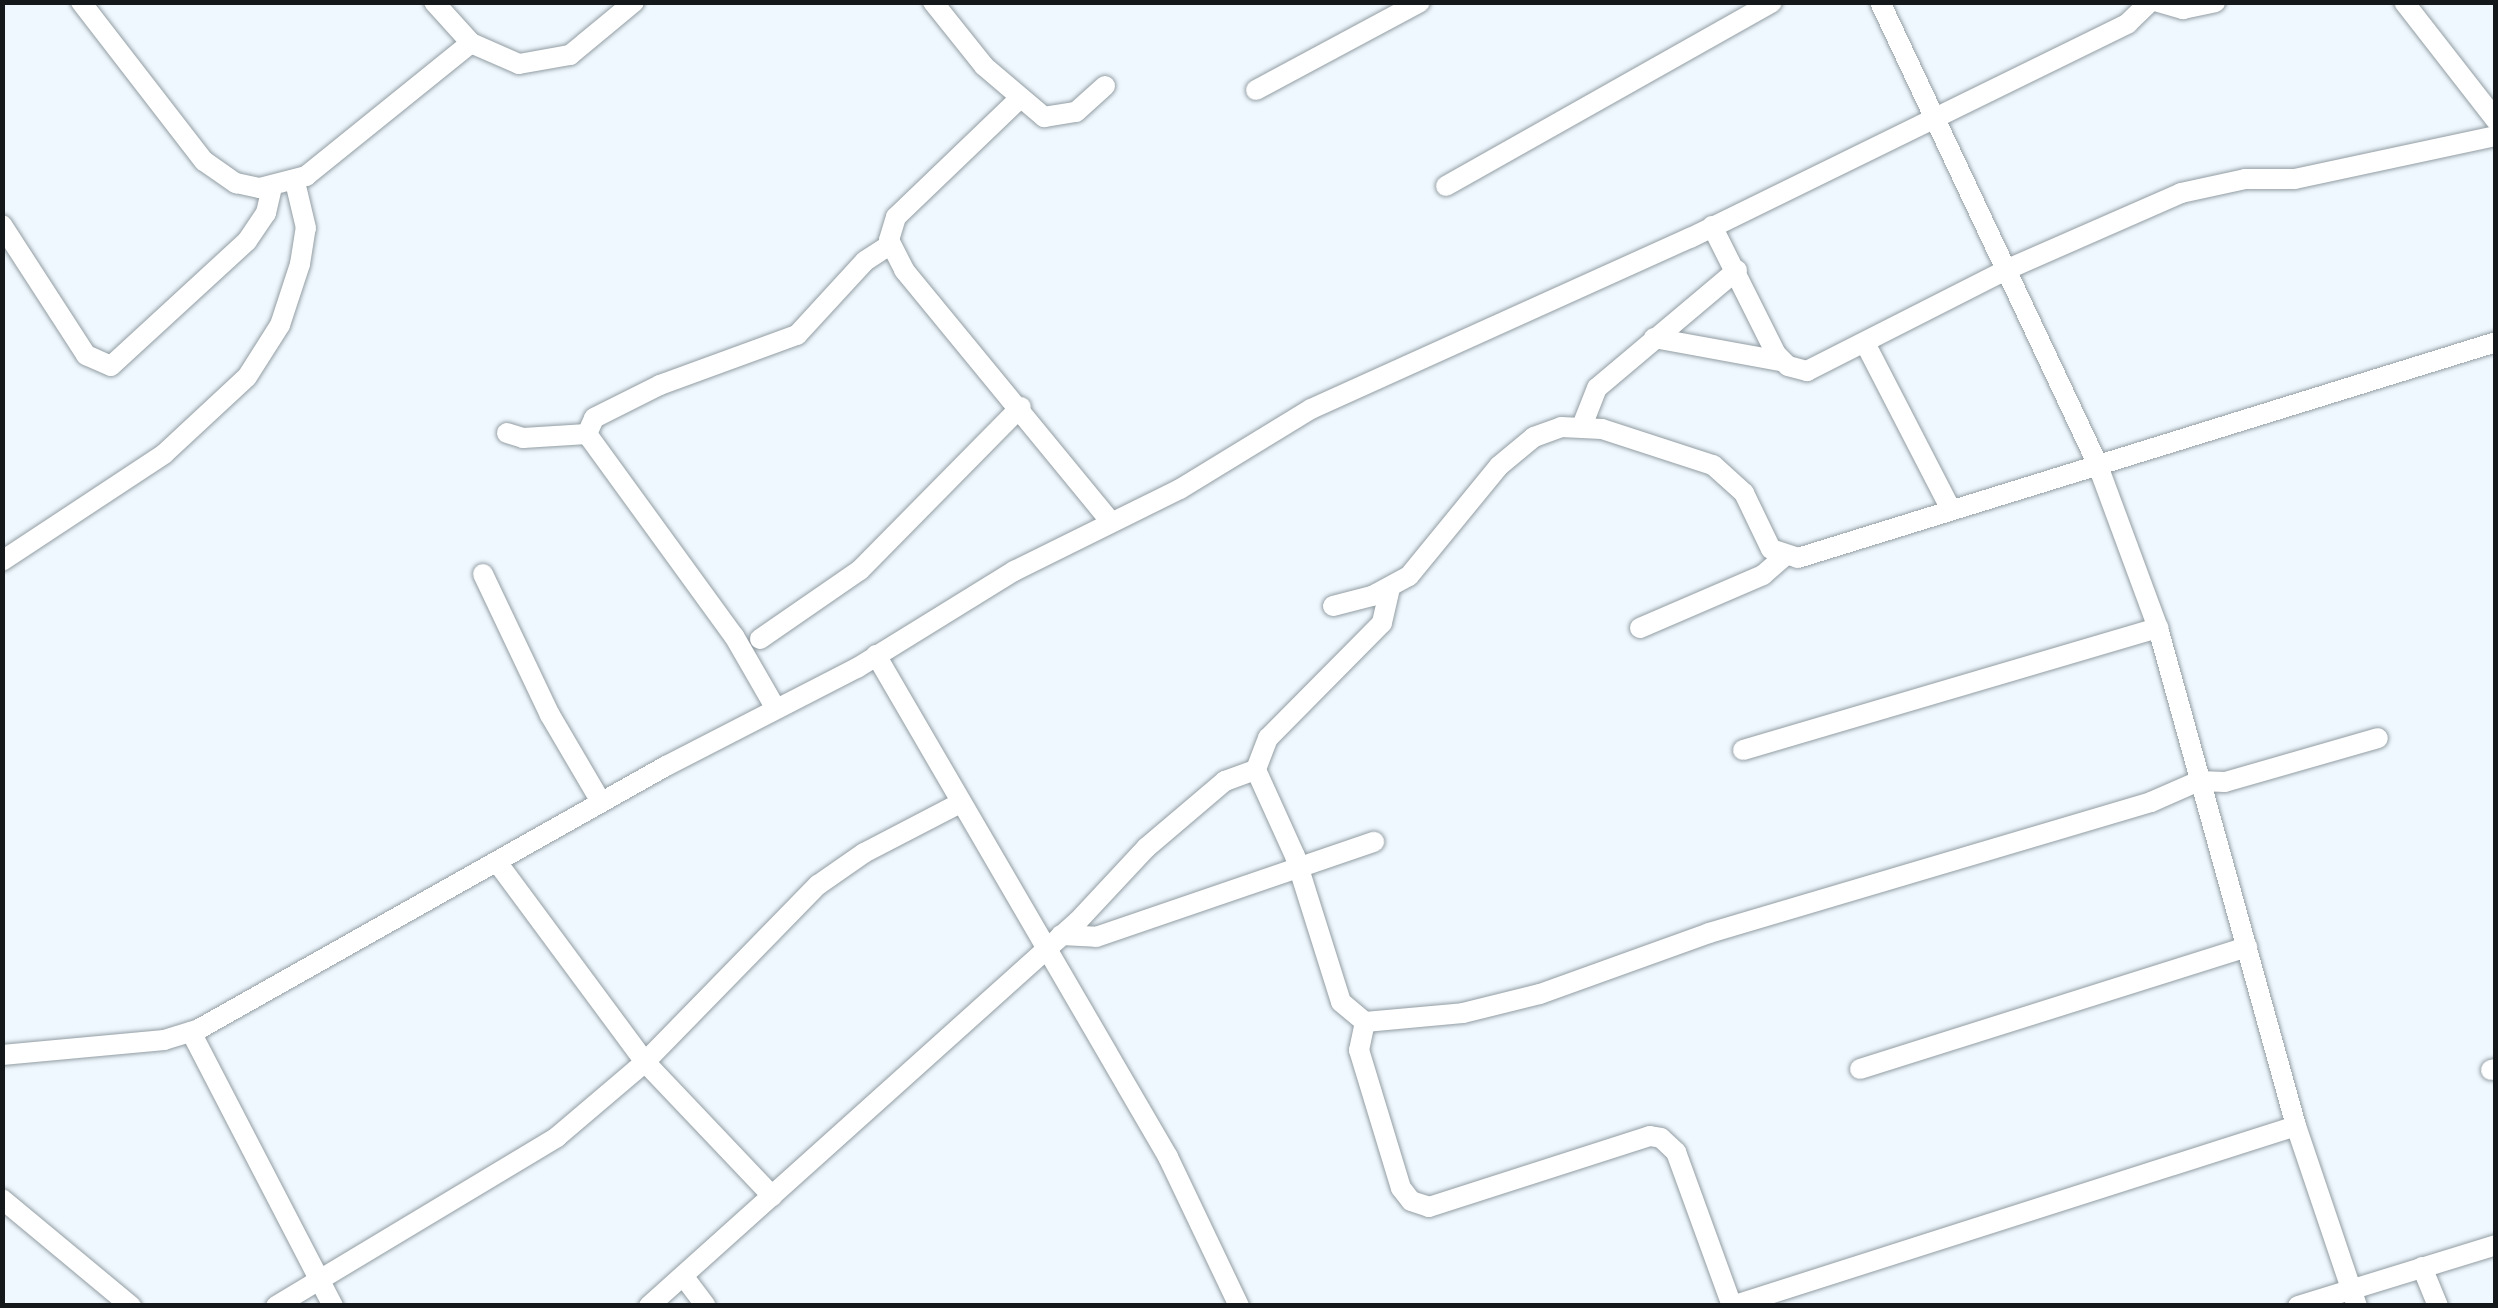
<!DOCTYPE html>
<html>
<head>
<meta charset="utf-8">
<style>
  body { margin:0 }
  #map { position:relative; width:2498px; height:1308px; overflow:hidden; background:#eff8fe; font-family:Figtree,sans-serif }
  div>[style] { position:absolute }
  .roads { filter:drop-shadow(0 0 2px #929da3) drop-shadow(0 0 2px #929da3) }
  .street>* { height:20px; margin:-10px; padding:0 10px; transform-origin:10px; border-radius:10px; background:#fff }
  span { translate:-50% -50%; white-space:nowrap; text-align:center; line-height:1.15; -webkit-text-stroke:8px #fff; paint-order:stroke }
  .frame { position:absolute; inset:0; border:5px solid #14181a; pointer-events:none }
</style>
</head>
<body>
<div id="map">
  <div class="roads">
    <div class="street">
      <i style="left:81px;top:2px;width:201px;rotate:52.3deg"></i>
      <i style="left:204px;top:161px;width:39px;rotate:35deg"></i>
      <i style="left:236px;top:183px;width:25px;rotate:12deg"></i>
      <i style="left:260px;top:188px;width:48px;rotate:-14.6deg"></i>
      <i style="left:306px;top:176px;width:212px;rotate:-38.9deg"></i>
      <i style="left:434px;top:2px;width:55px;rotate:47.9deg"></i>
      <i style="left:471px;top:43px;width:52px;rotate:23.6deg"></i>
      <i style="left:519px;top:64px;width:52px;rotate:-10deg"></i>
      <i style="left:570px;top:55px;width:83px;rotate:-39.6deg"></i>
      <i style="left:933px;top:2px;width:82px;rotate:51.4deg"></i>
      <i style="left:984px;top:66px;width:79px;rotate:40.4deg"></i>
      <i style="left:1044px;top:117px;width:32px;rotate:-9deg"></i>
      <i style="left:1076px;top:112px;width:39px;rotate:-42deg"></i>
      <i style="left:1880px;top:2px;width:510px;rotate:64.79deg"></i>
      <i style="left:2097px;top:463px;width:176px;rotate:69.7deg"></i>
      <i style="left:2158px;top:628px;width:517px;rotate:74.51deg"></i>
      <i style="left:2296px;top:1126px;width:190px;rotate:71.3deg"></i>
      <i style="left:2158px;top:2px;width:26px;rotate:16deg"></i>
      <i style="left:2183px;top:9px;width:33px;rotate:-12deg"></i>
      <i style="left:2404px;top:2px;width:150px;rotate:52.1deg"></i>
      <i style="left:1256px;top:90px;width:186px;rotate:-28.2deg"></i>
      <i style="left:1018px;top:100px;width:169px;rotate:136.2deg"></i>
      <i style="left:896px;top:217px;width:24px;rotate:107deg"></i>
      <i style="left:889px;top:240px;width:34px;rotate:63deg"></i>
      <i style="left:904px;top:270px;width:325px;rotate:50.6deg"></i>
      <i style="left:1446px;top:186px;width:374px;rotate:-29.4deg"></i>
      <i style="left:2px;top:225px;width:155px;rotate:57.1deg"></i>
      <i style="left:86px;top:355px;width:27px;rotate:24deg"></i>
      <i style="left:111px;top:366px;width:185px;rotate:-42.6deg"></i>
      <i style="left:247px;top:241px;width:34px;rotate:-56deg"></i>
      <i style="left:266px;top:213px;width:26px;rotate:-77deg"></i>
      <i style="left:1712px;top:226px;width:143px;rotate:63.4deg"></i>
      <i style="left:1776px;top:354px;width:17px;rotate:45deg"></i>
      <i style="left:1788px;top:366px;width:20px;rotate:15deg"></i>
      <i style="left:1807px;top:371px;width:225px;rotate:-26.9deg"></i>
      <i style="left:2008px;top:269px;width:189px;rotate:-23.7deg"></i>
      <i style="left:2181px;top:193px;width:66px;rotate:-12.3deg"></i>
      <i style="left:2245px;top:179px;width:50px"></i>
      <i style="left:2295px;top:179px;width:206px;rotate:-12.1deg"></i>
      <i style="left:1654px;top:338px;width:129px;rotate:10.3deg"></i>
      <i style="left:1865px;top:343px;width:183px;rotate:62.7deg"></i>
      <i style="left:1582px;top:426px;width:41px;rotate:-68.5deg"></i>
      <i style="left:1597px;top:388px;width:183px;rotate:-40.1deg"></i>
      <i style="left:507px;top:433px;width:17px;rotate:17deg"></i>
      <i style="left:523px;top:438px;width:64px;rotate:-3.6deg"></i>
      <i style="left:587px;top:434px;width:17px;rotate:-66deg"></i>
      <i style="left:594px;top:418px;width:74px;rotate:-26.6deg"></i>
      <i style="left:660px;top:385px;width:146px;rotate:-20.1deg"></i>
      <i style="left:797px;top:335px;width:100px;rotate:-47.4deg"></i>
      <i style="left:865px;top:261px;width:30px;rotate:-33deg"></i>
      <i style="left:587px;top:434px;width:250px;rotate:54deg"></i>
      <i style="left:734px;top:636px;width:84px;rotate:60.1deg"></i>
      <i style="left:2px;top:561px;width:194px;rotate:-33.4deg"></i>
      <i style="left:164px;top:454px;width:113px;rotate:-42.9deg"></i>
      <i style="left:247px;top:377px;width:62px;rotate:-57.6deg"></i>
      <i style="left:280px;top:325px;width:64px;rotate:-71.8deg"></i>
      <i style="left:300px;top:264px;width:36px;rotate:-81deg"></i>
      <i style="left:306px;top:228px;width:47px;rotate:-103.4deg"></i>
      <i style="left:483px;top:574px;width:156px;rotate:64.6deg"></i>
      <i style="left:550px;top:715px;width:101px;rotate:59.6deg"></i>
      <i style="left:1390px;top:588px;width:36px;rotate:103deg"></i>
      <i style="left:1382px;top:623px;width:162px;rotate:134.7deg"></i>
      <i style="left:1268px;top:738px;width:34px;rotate:111deg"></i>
      <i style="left:1256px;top:770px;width:94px;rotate:65.6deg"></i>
      <i style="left:1295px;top:856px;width:153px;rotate:72.5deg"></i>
      <i style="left:1341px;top:1002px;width:31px;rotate:40deg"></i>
      <i style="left:1365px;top:1022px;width:98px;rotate:-5.2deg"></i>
      <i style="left:1463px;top:1013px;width:79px;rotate:-13.9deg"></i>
      <i style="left:1540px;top:994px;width:180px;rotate:-19.8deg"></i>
      <i style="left:1709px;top:933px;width:461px;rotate:-16.5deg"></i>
      <i style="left:2151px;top:802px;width:52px;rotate:-23.6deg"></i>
      <i style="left:2199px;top:781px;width:26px;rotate:2deg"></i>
      <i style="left:2225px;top:782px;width:159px;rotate:-16deg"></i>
      <i style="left:1333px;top:606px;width:40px;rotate:-14.4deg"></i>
      <i style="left:1372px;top:596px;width:42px;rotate:-28.4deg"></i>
      <i style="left:1409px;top:576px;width:142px;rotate:-50.7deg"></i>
      <i style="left:1499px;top:466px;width:45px;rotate:-39.6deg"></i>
      <i style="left:1534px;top:437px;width:29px;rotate:-20deg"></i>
      <i style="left:1561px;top:427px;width:41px;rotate:2.8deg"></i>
      <i style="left:1602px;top:429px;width:117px;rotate:18deg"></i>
      <i style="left:1713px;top:465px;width:42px;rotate:42.1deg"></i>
      <i style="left:1744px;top:493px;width:62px;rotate:64.3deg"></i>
      <i style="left:1771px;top:549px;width:28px;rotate:18deg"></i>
      <i style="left:1798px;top:558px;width:731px;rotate:-17.19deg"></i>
      <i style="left:1640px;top:628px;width:134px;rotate:-23.3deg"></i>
      <i style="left:1763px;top:575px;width:28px;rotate:-41deg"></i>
      <i style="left:760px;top:639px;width:121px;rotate:-34.6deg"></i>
      <i style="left:860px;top:570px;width:229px;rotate:-45.4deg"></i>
      <i style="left:876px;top:655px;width:581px;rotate:59.81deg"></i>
      <i style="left:1168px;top:1157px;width:165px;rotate:64.5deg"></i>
      <i style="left:1743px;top:750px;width:433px;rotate:-16.4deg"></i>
      <i style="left:497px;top:862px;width:249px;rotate:53.5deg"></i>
      <i style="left:645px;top:1062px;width:185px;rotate:46.5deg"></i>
      <i style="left:1061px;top:935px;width:35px;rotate:3deg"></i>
      <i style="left:1096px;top:937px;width:294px;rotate:-18.9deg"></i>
      <i style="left:1365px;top:1022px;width:29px;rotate:102deg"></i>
      <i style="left:1359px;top:1050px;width:144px;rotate:73.1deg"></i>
      <i style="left:1401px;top:1188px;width:16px;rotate:52deg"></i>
      <i style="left:1411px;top:1201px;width:19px;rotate:18deg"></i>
      <i style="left:1429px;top:1207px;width:232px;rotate:-17.8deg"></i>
      <i style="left:1650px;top:1136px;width:11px;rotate:10deg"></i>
      <i style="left:1661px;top:1138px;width:21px;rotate:43deg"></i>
      <i style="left:1676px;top:1152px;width:164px;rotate:70deg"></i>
      <i style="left:191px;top:1032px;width:309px;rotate:62.6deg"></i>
      <i style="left:2px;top:1055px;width:163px;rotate:-5.3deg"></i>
      <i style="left:164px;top:1040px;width:37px;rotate:-17deg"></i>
      <i style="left:199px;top:1029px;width:536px;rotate:-29.39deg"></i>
      <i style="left:666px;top:766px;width:215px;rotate:-27.2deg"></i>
      <i style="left:857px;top:668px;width:185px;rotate:-31.7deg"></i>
      <i style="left:1014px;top:571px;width:185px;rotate:-26.3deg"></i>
      <i style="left:1180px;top:489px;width:153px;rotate:-31.4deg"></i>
      <i style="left:1311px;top:409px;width:416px;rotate:-24.3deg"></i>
      <i style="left:1690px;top:238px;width:488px;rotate:-26.1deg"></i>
      <i style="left:2128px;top:23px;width:30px;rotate:-44deg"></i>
      <i style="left:1860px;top:1069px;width:406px;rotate:-17.5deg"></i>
      <i style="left:2491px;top:1070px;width:5px;rotate:-11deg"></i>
      <i style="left:2px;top:1199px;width:168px;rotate:39.7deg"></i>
      <i style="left:2422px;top:1267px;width:42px;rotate:67.7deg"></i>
      <i style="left:684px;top:1277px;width:36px;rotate:53deg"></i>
      <i style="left:276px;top:1306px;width:328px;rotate:-31deg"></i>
      <i style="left:557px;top:1137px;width:116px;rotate:-40.4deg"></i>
      <i style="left:645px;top:1062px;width:248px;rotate:-45.7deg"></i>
      <i style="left:818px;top:885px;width:56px;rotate:-34.8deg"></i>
      <i style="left:864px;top:853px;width:106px;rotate:-27.5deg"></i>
      <i style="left:649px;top:1306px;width:576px;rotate:-41.91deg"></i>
      <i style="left:1078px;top:921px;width:100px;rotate:-47deg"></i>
      <i style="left:1146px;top:848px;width:104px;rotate:-40.3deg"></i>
      <i style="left:1225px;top:781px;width:33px;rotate:-20deg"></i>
      <i style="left:1732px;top:1306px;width:592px;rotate:-17.7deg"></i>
      <i style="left:2298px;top:1306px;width:207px;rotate:-17.1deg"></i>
    </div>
  </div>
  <div class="frame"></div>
</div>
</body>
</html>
